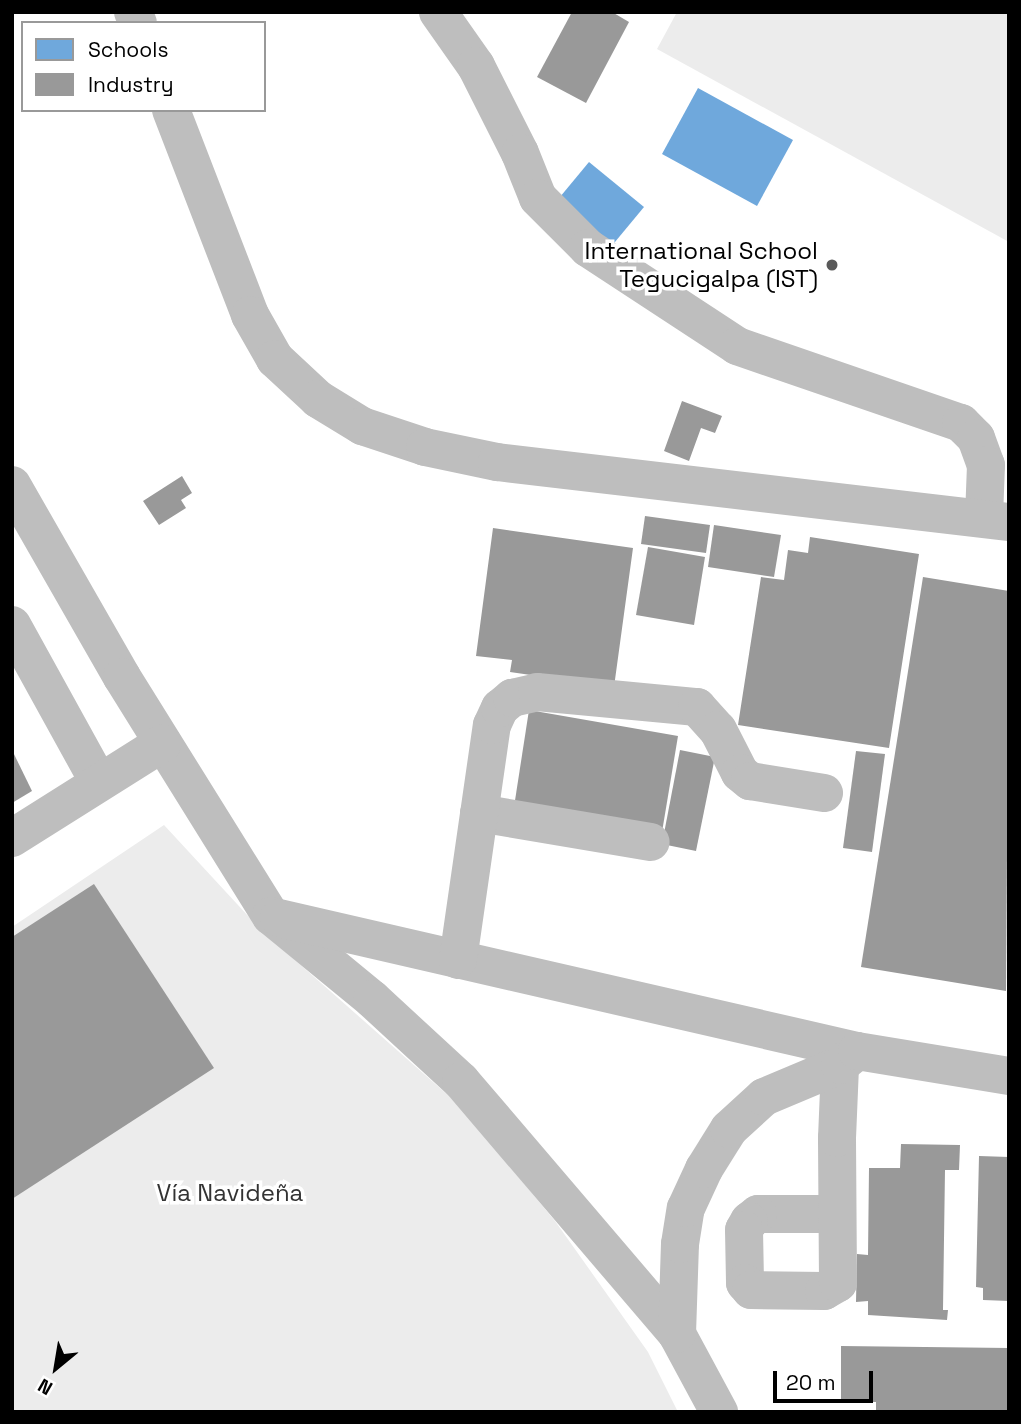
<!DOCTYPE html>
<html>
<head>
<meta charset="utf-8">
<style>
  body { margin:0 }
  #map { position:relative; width:1021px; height:1424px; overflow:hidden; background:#fff; font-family:"Space Grotesk",sans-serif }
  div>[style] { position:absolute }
  .green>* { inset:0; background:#ececec }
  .schools>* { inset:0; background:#6fa8dc }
  .industry>* { inset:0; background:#999 }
  .minor>* { height:38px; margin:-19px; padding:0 19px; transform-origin:19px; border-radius:19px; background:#bebebe }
  .dots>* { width:19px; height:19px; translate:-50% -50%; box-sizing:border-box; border:4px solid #fff; border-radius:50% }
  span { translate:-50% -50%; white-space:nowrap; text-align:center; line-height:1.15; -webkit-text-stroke:7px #fff; paint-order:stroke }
  .poi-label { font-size:24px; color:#000 }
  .right { translate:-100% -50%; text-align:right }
  .park-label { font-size:24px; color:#333 }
  .frame { position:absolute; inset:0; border:14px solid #000; pointer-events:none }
  .legend { position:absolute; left:21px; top:21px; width:245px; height:91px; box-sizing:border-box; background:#fff; border:2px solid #999; margin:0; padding:9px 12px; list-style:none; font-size:21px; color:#000 }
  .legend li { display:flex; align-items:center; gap:14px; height:35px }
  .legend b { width:35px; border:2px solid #999 }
  .north { position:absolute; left:21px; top:1333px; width:70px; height:70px; -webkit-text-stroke:5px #fff; paint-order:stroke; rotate:210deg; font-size:19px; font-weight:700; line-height:28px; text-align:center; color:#000 }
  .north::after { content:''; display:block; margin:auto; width:24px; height:32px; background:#000; clip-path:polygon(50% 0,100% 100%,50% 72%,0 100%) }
  .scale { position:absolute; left:773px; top:1371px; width:100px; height:32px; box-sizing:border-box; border:4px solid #000; border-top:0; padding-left:9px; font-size:21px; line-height:24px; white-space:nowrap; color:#000; -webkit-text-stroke:5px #fff; paint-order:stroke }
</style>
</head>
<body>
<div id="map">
  <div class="green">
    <i style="clip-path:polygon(677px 12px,1009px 12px,1009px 242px,657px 49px)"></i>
    <i style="clip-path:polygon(164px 825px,261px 930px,458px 1104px,555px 1221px,648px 1352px,678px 1412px,12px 1412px,12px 927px)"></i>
  </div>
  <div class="schools">
    <i style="clip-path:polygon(698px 88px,793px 140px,757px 206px,662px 154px)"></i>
    <i style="clip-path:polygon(589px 162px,644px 207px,610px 248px,555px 203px)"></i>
  </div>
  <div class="industry">
    <i style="clip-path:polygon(572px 12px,612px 12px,629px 22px,586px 103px,537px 77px)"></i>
    <i style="clip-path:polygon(682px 401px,722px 416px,715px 433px,701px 428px,689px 461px,664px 451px)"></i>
    <i style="clip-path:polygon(182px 476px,192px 493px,181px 500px,186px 508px,159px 525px,143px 501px)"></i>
    <i style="clip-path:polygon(645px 516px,710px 525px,706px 553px,641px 544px)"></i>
    <i style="clip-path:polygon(714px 525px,781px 535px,774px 577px,708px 567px)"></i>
    <i style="clip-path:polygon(493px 528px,633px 548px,614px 687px,510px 672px,512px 660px,476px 656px)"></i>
    <i style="clip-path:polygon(810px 537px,919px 554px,889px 748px,738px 725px,761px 577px,784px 580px,788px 550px,808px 553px)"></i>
    <i style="clip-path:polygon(648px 547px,705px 557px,694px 625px,636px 615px)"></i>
    <i style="clip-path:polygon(923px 577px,1009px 591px,1006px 991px,861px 967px)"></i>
    <i style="clip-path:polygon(529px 710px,678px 736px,662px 832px,514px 807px)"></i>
    <i style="clip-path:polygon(12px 750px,32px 791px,12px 803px)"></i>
    <i style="clip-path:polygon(680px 750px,715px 757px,696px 851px,662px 844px)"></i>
    <i style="clip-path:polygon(856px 751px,885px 754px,872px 852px,843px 848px)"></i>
    <i style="clip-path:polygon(94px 884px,214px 1068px,12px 1199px,12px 937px)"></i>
    <i style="clip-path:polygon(901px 1144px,960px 1145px,959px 1170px,945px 1170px,943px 1310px,948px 1310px,947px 1320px,868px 1315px,868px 1301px,856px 1302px,857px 1254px,868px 1255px,869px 1168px,900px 1168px)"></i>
    <i style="clip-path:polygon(979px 1156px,1009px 1157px,1009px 1301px,983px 1300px,983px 1288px,976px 1287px)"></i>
    <i style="clip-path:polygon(841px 1346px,1009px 1348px,1009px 1412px,876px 1412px,876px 1402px,841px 1402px)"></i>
  </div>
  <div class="minor">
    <i style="left:133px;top:12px;width:12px;rotate:66deg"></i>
    <i style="left:438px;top:12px;width:66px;rotate:54.9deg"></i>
    <i style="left:476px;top:66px;width:97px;rotate:63.2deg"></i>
    <i style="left:520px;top:153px;width:48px;rotate:68.2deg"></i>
    <i style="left:538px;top:198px;width:71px;rotate:45deg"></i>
    <i style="left:588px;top:248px;width:178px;rotate:33.3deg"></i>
    <i style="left:737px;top:346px;width:237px;rotate:19deg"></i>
    <i style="left:961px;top:423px;width:21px;rotate:45deg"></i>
    <i style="left:976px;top:438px;width:29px;rotate:70deg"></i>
    <i style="left:986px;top:465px;width:52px;rotate:92.2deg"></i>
    <i style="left:171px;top:110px;width:220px;rotate:68.9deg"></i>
    <i style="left:250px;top:315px;width:51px;rotate:60.4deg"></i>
    <i style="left:275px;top:359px;width:59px;rotate:42.9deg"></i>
    <i style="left:318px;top:399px;width:52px;rotate:31.5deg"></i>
    <i style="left:362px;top:426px;width:66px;rotate:18.4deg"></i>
    <i style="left:425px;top:447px;width:74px;rotate:11.8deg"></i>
    <i style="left:497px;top:462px;width:516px;rotate:6.68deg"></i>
    <i style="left:12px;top:485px;width:221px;rotate:60.2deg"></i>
    <i style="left:122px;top:677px;width:282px;rotate:58.1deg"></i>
    <i style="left:271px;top:916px;width:131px;rotate:39.4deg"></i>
    <i style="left:372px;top:999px;width:121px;rotate:42.7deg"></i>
    <i style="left:461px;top:1081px;width:333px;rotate:49.5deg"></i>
    <i style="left:677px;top:1334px;width:89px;rotate:61.7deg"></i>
    <i style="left:12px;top:625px;width:178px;rotate:61.1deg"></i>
    <i style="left:479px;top:813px;width:174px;rotate:9.6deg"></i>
    <i style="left:12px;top:838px;width:178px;rotate:-32.2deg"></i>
    <i style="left:279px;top:918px;width:593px;rotate:12.96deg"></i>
    <i style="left:458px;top:960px;width:237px;rotate:-81.8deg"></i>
    <i style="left:492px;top:725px;width:19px;rotate:-65deg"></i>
    <i style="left:500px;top:708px;width:16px;rotate:-40deg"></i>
    <i style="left:512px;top:698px;width:26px;rotate:-13deg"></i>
    <i style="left:537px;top:692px;width:161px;rotate:5.4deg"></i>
    <i style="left:697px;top:707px;width:31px;rotate:48deg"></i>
    <i style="left:718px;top:730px;width:48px;rotate:62.9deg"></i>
    <i style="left:740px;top:773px;width:13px;rotate:39deg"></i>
    <i style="left:750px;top:781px;width:75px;rotate:9.2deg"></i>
    <i style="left:837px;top:1214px;width:79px;rotate:180deg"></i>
    <i style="left:758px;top:1214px;width:11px;rotate:142deg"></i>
    <i style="left:749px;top:1221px;width:10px;rotate:119deg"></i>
    <i style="left:744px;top:1230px;width:53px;rotate:88.9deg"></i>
    <i style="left:745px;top:1283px;width:9px;rotate:49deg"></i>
    <i style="left:751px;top:1290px;width:73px;rotate:0.8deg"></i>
    <i style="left:824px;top:1291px;width:16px;rotate:-30deg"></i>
    <i style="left:838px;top:1283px;width:145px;rotate:-90.4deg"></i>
    <i style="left:837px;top:1138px;width:73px;rotate:-87.6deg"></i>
    <i style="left:677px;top:1334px;width:90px;rotate:-88.1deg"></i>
    <i style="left:680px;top:1244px;width:36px;rotate:-81deg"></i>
    <i style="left:686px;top:1208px;width:43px;rotate:-65.2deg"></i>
    <i style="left:704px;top:1169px;width:47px;rotate:-58deg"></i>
    <i style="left:729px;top:1129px;width:47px;rotate:-42.4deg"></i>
    <i style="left:764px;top:1097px;width:82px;rotate:-22.8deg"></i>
    <i style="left:840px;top:1065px;width:22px;rotate:-39deg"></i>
    <i style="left:857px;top:1051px;width:154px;rotate:9.3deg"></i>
  </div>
  <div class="dots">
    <i style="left:832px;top:265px;background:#595959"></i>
  </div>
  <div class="poi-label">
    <span class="right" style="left:818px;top:265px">International School<br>Tegucigalpa (IST)</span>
  </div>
  <div class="park-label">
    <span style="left:230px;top:1193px">Vía Navideña</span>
  </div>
  <div class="frame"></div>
  <ul class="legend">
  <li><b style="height:19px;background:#6fa8dc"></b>Schools</li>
  <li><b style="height:19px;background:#999"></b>Industry</li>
  </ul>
  <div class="north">N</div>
  <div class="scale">20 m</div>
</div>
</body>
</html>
